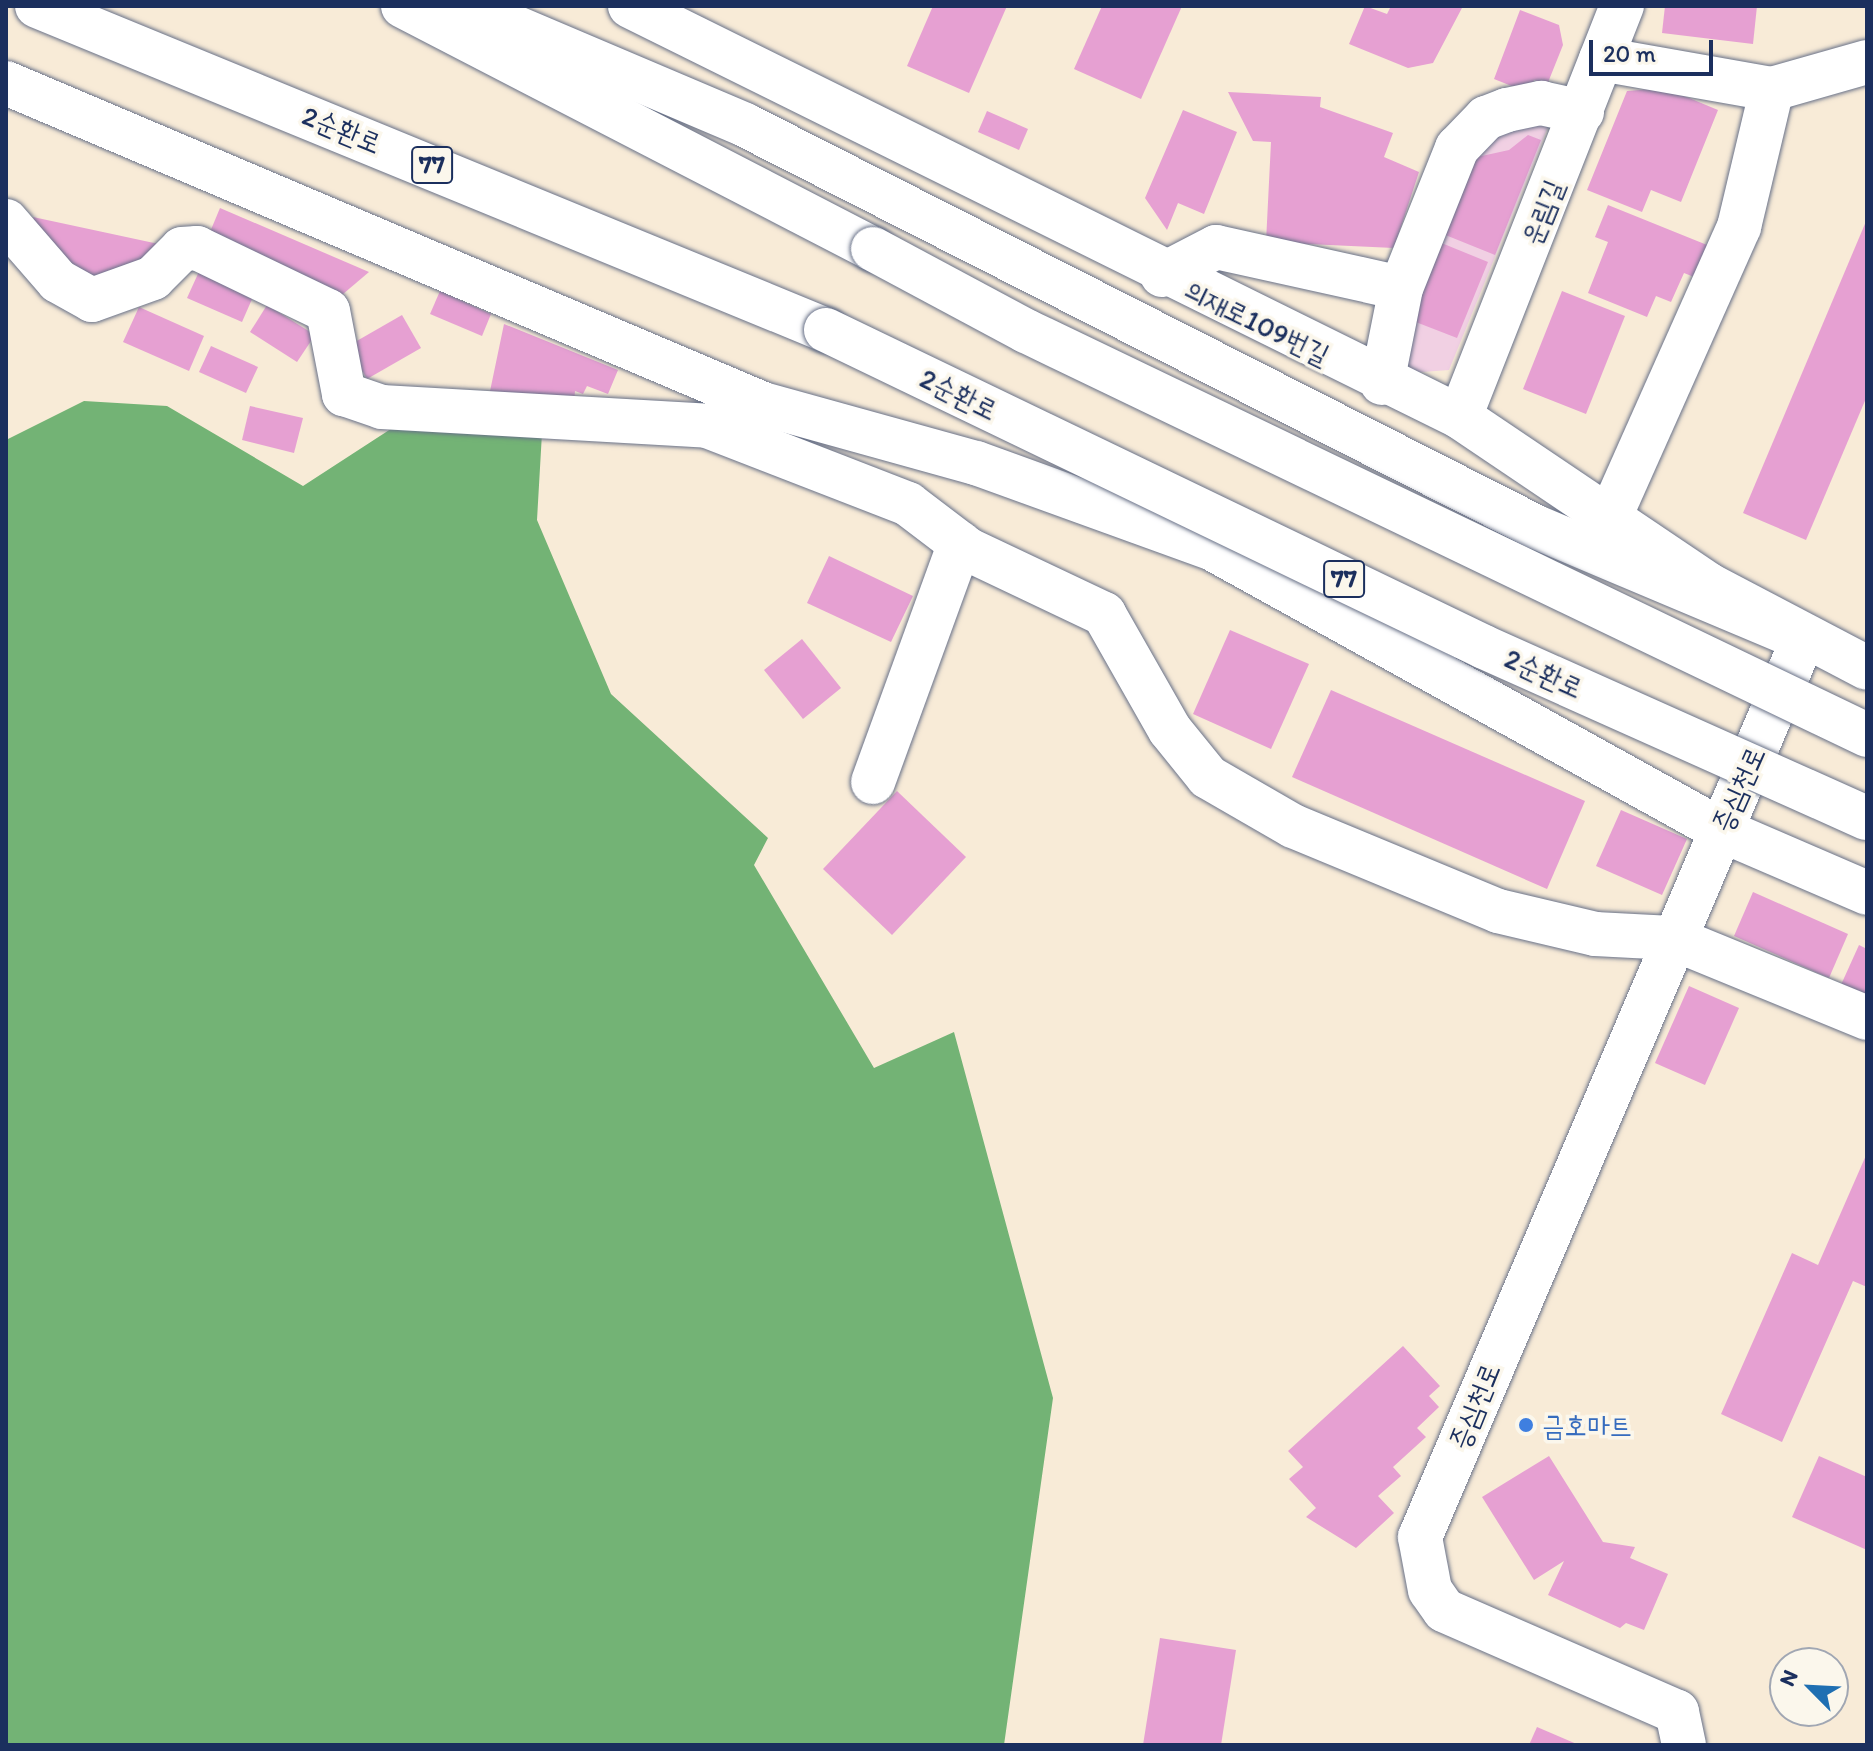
<!DOCTYPE html>
<html>
<head>
<meta charset="utf-8">
<style>
  body { margin:0 }
  #map { position:relative; width:1873px; height:1751px; overflow:hidden; background:#f8ebd7; font-family:Itim,"Poor Story",sans-serif }
  div>[style] { position:absolute }
  .built>* { inset:0; background:#f1d0e3 }
  .forest>* { inset:0; background:#73b375 }
  .building>* { inset:0; background:#e6a0d2 }
  .roads { filter:drop-shadow(0 0 2px #687188) drop-shadow(0 0 2px #687188) }
  .minor>* { height:44px; margin:-22px; padding:0 22px; transform-origin:22px; border-radius:22px; background:#fff }
  .highway>* { height:44px; margin:-22px; padding:0 22px; transform-origin:22px; border-radius:22px; background:#fff }
  .bridges { filter:drop-shadow(0 0 2px #687188) drop-shadow(0 0 2px #687188) }
  .highway-bridge>* { height:44px; margin:-22px; padding:0 22px; transform-origin:22px; border-radius:22px; background:#fff }
  .dots>* { width:22px; height:22px; translate:-50% -50%; box-sizing:border-box; border:4px solid #fbf7ec; border-radius:50% }
  span { translate:-50% -50%; white-space:nowrap; text-align:center; line-height:1.15; -webkit-text-stroke:7px #fbf7ec; paint-order:stroke }
  .shield-label span { padding:2px 6px; background:#fbf7ec; border:2px solid; border-radius:6px; -webkit-text-stroke-width:0 }
  .shield-label { font-size:26px; color:#1b2f5e; font-weight:700 }
  .street-label { font-size:28px; color:#1b2f5e }
  .shop-label { font-size:28px; color:#366cbe }
  .left { translate:0 -50%; text-align:left }
  .frame { position:absolute; inset:0; border:8px solid #1b2f5e; pointer-events:none }
  .north { position:absolute; left:1769px; top:1647px; width:80px; height:80px; box-sizing:border-box; background:#fbf7ec; border:2px solid #a1a7b3; border-radius:50%; rotate:294deg; font-size:22px; font-weight:700; line-height:32px; text-align:center; color:#1b2f5e }
  .north::after { content:''; display:block; margin:auto; width:28px; height:36px; background:#1f6fb2; clip-path:polygon(50% 0,100% 100%,50% 72%,0 100%) }
  .scale { position:absolute; left:1589px; top:40px; width:124px; height:36px; box-sizing:border-box; border:4px solid #1b2f5e; border-top:0; padding-left:10px; font-size:24px; line-height:28px; white-space:nowrap; color:#1b2f5e; -webkit-text-stroke:6px #fbf7ec; paint-order:stroke }
</style>
</head>
<body>
<div id="map">
  <div class="built">
    <i style="clip-path:polygon(1554px 112px,1449px 370px,1396px 374px,1460px 153px)"></i>
  </div>
  <div class="forest">
    <i style="clip-path:polygon(84px 401px,167px 406px,303px 486px,400px 423px,542px 433px,537px 520px,611px 694px,768px 838px,754px 865px,874px 1068px,954px 1032px,1053px 1398px,1004px 1745px,6px 1745px,6px 440px)"></i>
  </div>
  <div class="building">
    <i style="clip-path:polygon(933px 6px,1007px 6px,969px 93px,907px 66px)"></i>
    <i style="clip-path:polygon(1102px 6px,1182px 6px,1141px 99px,1074px 69px)"></i>
    <i style="clip-path:polygon(1365px 6px,1387px 14px,1391px 6px,1463px 6px,1433px 63px,1408px 68px,1349px 44px)"></i>
    <i style="clip-path:polygon(1665px 6px,1757px 6px,1753px 44px,1662px 33px)"></i>
    <i style="clip-path:polygon(1520px 10px,1559px 25px,1563px 45px,1547px 85px,1534px 80px,1529px 93px,1494px 79px)"></i>
    <i style="clip-path:polygon(1665px 88px,1718px 110px,1681px 202px,1651px 190px,1642px 212px,1587px 190px,1627px 91px)"></i>
    <i style="clip-path:polygon(1228px 92px,1321px 97px,1320px 107px,1393px 133px,1384px 157px,1419px 172px,1394px 248px,1266px 242px,1271px 142px,1253px 141px)"></i>
    <i style="clip-path:polygon(1183px 110px,1237px 132px,1204px 214px,1178px 203px,1167px 230px,1145px 198px)"></i>
    <i style="clip-path:polygon(987px 111px,1028px 129px,1019px 150px,978px 132px)"></i>
    <i style="clip-path:polygon(1528px 135px,1541px 140px,1495px 255px,1438px 232px,1459px 161px,1509px 150px)"></i>
    <i style="clip-path:polygon(1608px 205px,1717px 249px,1704px 281px,1684px 273px,1671px 302px,1656px 296px,1647px 317px,1588px 293px,1608px 242px,1595px 237px)"></i>
    <i style="clip-path:polygon(220px 208px,369px 272px,336px 300px,205px 244px)"></i>
    <i style="clip-path:polygon(33px 217px,168px 246px,102px 288px,43px 243px)"></i>
    <i style="clip-path:polygon(1867px 219px,1867px 396px,1806px 540px,1743px 513px)"></i>
    <i style="clip-path:polygon(1439px 242px,1488px 262px,1457px 338px,1408px 319px)"></i>
    <i style="clip-path:polygon(202px 265px,256px 290px,242px 322px,187px 298px)"></i>
    <i style="clip-path:polygon(440px 291px,491px 314px,482px 336px,430px 314px)"></i>
    <i style="clip-path:polygon(1562px 291px,1625px 316px,1586px 414px,1523px 389px)"></i>
    <i style="clip-path:polygon(267px 305px,315px 335px,297px 362px,250px 332px)"></i>
    <i style="clip-path:polygon(139px 307px,204px 336px,189px 371px,123px 342px)"></i>
    <i style="clip-path:polygon(402px 315px,421px 348px,367px 379px,348px 346px)"></i>
    <i style="clip-path:polygon(504px 324px,618px 370px,608px 394px,587px 386px,583px 394px,575px 391px,574px 402px,489px 396px)"></i>
    <i style="clip-path:polygon(211px 346px,258px 367px,246px 393px,199px 372px)"></i>
    <i style="clip-path:polygon(250px 406px,303px 418px,294px 453px,242px 440px)"></i>
    <i style="clip-path:polygon(829px 556px,913px 596px,891px 642px,807px 603px)"></i>
    <i style="clip-path:polygon(1230px 630px,1309px 664px,1271px 749px,1193px 714px)"></i>
    <i style="clip-path:polygon(802px 639px,841px 688px,803px 719px,764px 670px)"></i>
    <i style="clip-path:polygon(1331px 690px,1585px 801px,1547px 889px,1292px 777px)"></i>
    <i style="clip-path:polygon(897px 791px,966px 857px,892px 935px,823px 869px)"></i>
    <i style="clip-path:polygon(1621px 810px,1687px 839px,1662px 895px,1596px 866px)"></i>
    <i style="clip-path:polygon(1753px 892px,1848px 934px,1829px 978px,1734px 936px)"></i>
    <i style="clip-path:polygon(1859px 945px,1867px 949px,1867px 999px,1840px 987px)"></i>
    <i style="clip-path:polygon(1689px 986px,1739px 1008px,1705px 1085px,1655px 1063px)"></i>
    <i style="clip-path:polygon(1867px 1153px,1867px 1287px,1853px 1281px,1782px 1442px,1721px 1414px,1792px 1253px,1818px 1265px)"></i>
    <i style="clip-path:polygon(1403px 1346px,1440px 1386px,1429px 1396px,1439px 1407px,1417px 1428px,1426px 1437px,1393px 1467px,1401px 1476px,1378px 1496px,1394px 1513px,1356px 1548px,1306px 1517px,1316px 1508px,1289px 1479px,1303px 1467px,1288px 1451px)"></i>
    <i style="clip-path:polygon(1549px 1456px,1603px 1542px,1635px 1547px,1630px 1558px,1668px 1574px,1644px 1630px,1626px 1623px,1620px 1628px,1548px 1595px,1564px 1561px,1534px 1580px,1482px 1497px)"></i>
    <i style="clip-path:polygon(1819px 1456px,1867px 1477px,1867px 1550px,1792px 1517px)"></i>
    <i style="clip-path:polygon(1160px 1638px,1236px 1650px,1221px 1745px,1143px 1745px)"></i>
    <i style="clip-path:polygon(1537px 1727px,1579px 1745px,1529px 1745px)"></i>
  </div>
  <div class="roads">
    <div class="minor">
      <i style="left:630px;top:6px;width:926px;rotate:26.34deg"></i>
      <i style="left:1460px;top:417px;width:300px;rotate:34deg"></i>
      <i style="left:1709px;top:585px;width:178px;rotate:27.7deg"></i>
      <i style="left:1601px;top:59px;width:174px;rotate:10deg"></i>
      <i style="left:1772px;top:89px;width:99px;rotate:-15.9deg"></i>
      <i style="left:6px;top:221px;width:79px;rotate:49.1deg"></i>
      <i style="left:58px;top:281px;width:39px;rotate:29deg"></i>
      <i style="left:92px;top:300px;width:65px;rotate:-19.8deg"></i>
      <i style="left:153px;top:278px;width:41px;rotate:-45deg"></i>
      <i style="left:182px;top:249px;width:15px;rotate:-4deg"></i>
      <i style="left:197px;top:248px;width:145px;rotate:25.7deg"></i>
      <i style="left:328px;top:311px;width:85px;rotate:79.1deg"></i>
      <i style="left:344px;top:394px;width:40px;rotate:18.9deg"></i>
      <i style="left:382px;top:407px;width:326px;rotate:3.3deg"></i>
      <i style="left:707px;top:426px;width:216px;rotate:21.2deg"></i>
      <i style="left:908px;top:504px;width:74px;rotate:37.3deg"></i>
      <i style="left:967px;top:549px;width:152px;rotate:25.4deg"></i>
      <i style="left:1104px;top:614px;width:133px;rotate:60.4deg"></i>
      <i style="left:1170px;top:730px;width:60px;rotate:51deg"></i>
      <i style="left:1208px;top:777px;width:98px;rotate:30deg"></i>
      <i style="left:1293px;top:826px;width:222px;rotate:22.5deg"></i>
      <i style="left:1498px;top:911px;width:100px;rotate:13.3deg"></i>
      <i style="left:1595px;top:934px;width:77px;rotate:3deg"></i>
      <i style="left:1672px;top:938px;width:211px;rotate:22.3deg"></i>
      <i style="left:1162px;top:275px;width:61px;rotate:-27.4deg"></i>
      <i style="left:1216px;top:247px;width:189px;rotate:12.5deg"></i>
      <i style="left:1382px;top:383px;width:97px;rotate:-78.7deg"></i>
      <i style="left:1401px;top:288px;width:151px;rotate:-68.2deg"></i>
      <i style="left:1457px;top:148px;width:42px;rotate:-46deg"></i>
      <i style="left:1486px;top:118px;width:22px;rotate:-21deg"></i>
      <i style="left:1507px;top:110px;width:35px;rotate:-12deg"></i>
      <i style="left:1541px;top:103px;width:42px;rotate:12.4deg"></i>
      <i style="left:1460px;top:417px;width:442px;rotate:-68.5deg"></i>
      <i style="left:1609px;top:519px;width:320px;rotate:-66deg"></i>
      <i style="left:1739px;top:227px;width:142px;rotate:-76.6deg"></i>
      <i style="left:1213px;top:549px;width:581px;rotate:28.95deg"></i>
      <i style="left:1721px;top:830px;width:159px;rotate:23.3deg"></i>
      <i style="left:873px;top:782px;width:254px;rotate:-70deg"></i>
      <i style="left:1684px;top:1745px;width:34px;rotate:-102deg"></i>
      <i style="left:1677px;top:1712px;width:254px;rotate:-156.4deg"></i>
      <i style="left:1444px;top:1610px;width:24px;rotate:-125deg"></i>
      <i style="left:1430px;top:1590px;width:54px;rotate:-100.7deg"></i>
      <i style="left:1420px;top:1537px;width:976px;rotate:-66.9deg"></i>
    </div>
    <div class="highway">
      <i style="left:37px;top:6px;width:853px;rotate:22.33deg"></i>
      <i style="left:403px;top:6px;width:529px;rotate:27.34deg"></i>
      <i style="left:465px;top:6px;width:304px;rotate:23deg"></i>
      <i style="left:745px;top:125px;width:887px;rotate:26.94deg"></i>
      <i style="left:1536px;top:527px;width:290px;rotate:22.8deg"></i>
      <i style="left:6px;top:83px;width:822px;rotate:22.98deg"></i>
      <i style="left:763px;top:404px;width:221px;rotate:15.5deg"></i>
      <i style="left:976px;top:463px;width:252px;rotate:19.9deg"></i>
    </div>
  </div>
  <div class="bridges">
    <div class="highway-bridge">
      <i style="left:873px;top:249px;width:174px;rotate:28.2deg"></i>
      <i style="left:1026px;top:331px;width:933px;rotate:25.66deg"></i>
      <i style="left:826px;top:330px;width:730px;rotate:25.72deg"></i>
      <i style="left:1484px;top:647px;width:419px;rotate:24.1deg"></i>
    </div>
  </div>
  <div class="dots">
    <i style="left:1526px;top:1425px;background:#3f7fe0"></i>
  </div>
  <div class="shield-label">
    <span style="left:432px;top:165px">77</span>
    <span style="left:1344px;top:579px">77</span>
  </div>
  <div class="street-label">
    <span style="left:342px;top:129px;rotate:22deg">2순환로</span>
    <span style="left:1542px;top:212px;rotate:-68deg">운림길</span>
    <span style="left:1257px;top:322px;rotate:26deg">의재로109번길</span>
    <span style="left:959px;top:394px;rotate:26deg">2순환로</span>
    <span style="left:1544px;top:673px;rotate:24deg">2순환로</span>
    <span style="left:1738px;top:789px;rotate:-66deg">증심천로</span>
    <span style="left:1474px;top:1406px;rotate:-68deg">증심천로</span>
  </div>
  <div class="shop-label">
    <span class="left" style="left:1542px;top:1425px">금호마트</span>
  </div>
  <div class="frame"></div>
  <div class="north">N</div>
  <div class="scale">20 m</div>
</div>
</body>
</html>
